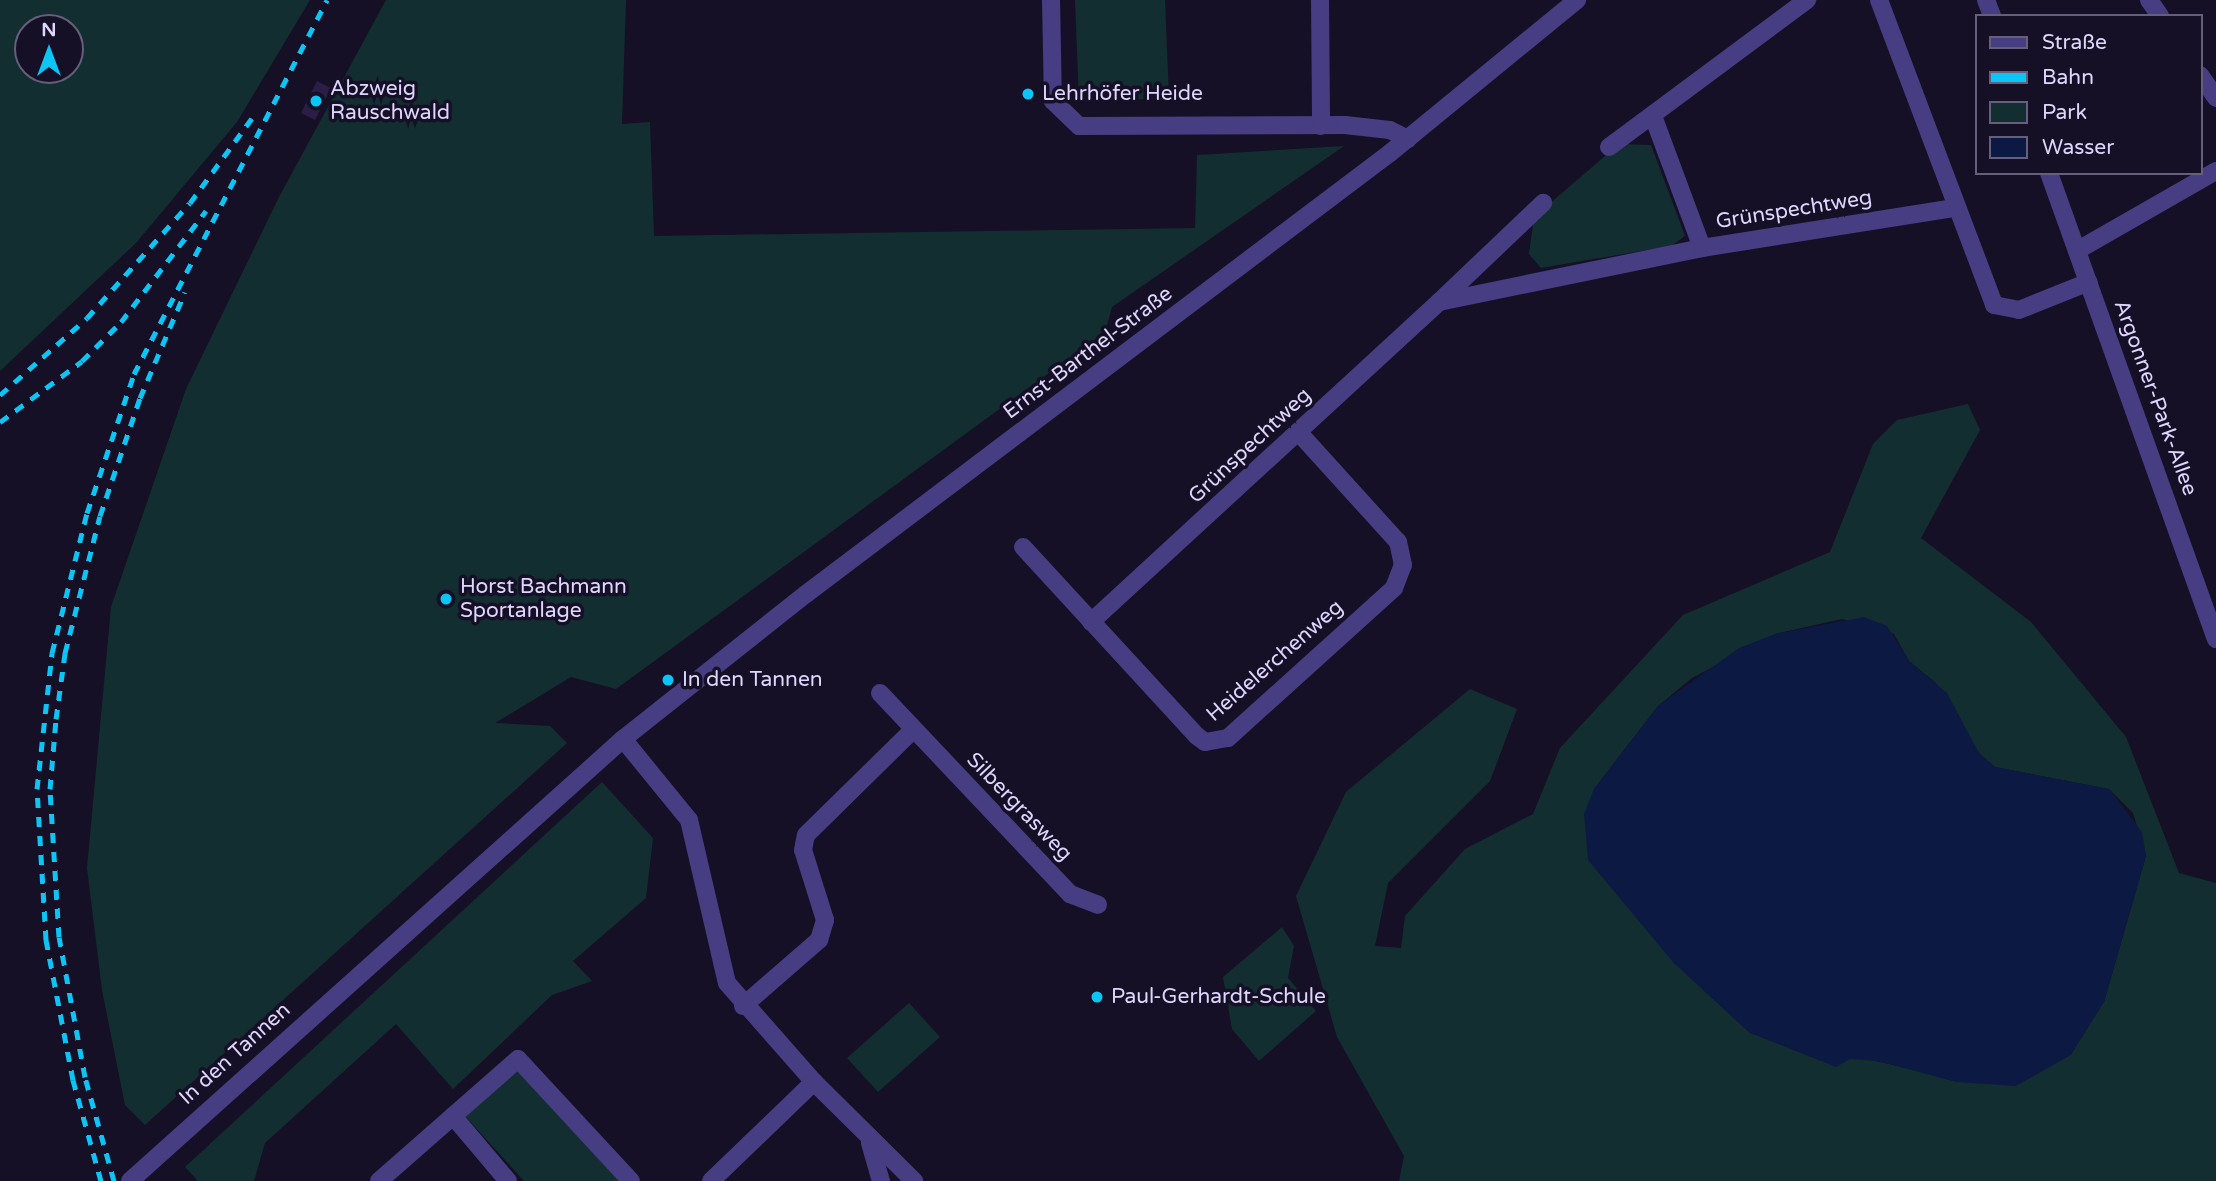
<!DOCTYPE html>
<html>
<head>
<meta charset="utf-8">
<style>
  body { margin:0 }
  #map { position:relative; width:2216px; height:1181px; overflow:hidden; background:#161026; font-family:"Varela Round",sans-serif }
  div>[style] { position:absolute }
  .green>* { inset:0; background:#132e30 }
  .water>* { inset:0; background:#0c1a43 }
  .building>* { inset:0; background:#2a1d46 }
  .minor>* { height:18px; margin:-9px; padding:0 9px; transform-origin:9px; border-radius:9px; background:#473d83 }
  .rail>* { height:5px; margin-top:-2.5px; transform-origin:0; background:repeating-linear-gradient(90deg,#0ac5f6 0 10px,transparent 0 19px) }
  .dots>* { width:19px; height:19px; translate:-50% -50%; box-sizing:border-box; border:4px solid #161026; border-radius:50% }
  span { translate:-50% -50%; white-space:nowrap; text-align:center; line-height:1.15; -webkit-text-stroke:7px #161026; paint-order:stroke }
  .poi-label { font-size:21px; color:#dfd6fe }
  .left { translate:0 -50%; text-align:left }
  .street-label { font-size:21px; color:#dfd6fe }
  .legend { position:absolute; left:1975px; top:14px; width:228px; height:161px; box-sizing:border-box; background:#161026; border:2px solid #665f7c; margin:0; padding:9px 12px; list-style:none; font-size:21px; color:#dfd6fe }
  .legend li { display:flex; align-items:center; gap:14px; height:35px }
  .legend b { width:35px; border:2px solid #665f7c }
  .north { position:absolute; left:14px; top:14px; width:70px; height:70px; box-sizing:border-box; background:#161026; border:2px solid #665f7c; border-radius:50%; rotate:0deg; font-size:19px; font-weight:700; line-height:28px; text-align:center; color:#dfd6fe }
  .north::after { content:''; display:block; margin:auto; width:24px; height:32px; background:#0ac5f6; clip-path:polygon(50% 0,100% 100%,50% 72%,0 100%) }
</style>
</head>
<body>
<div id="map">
  <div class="green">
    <i style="clip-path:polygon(evenodd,0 0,310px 0,237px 122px,136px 243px,0 371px,0 0,28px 28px,70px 28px,70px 70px,28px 70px,28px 28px)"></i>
    <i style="clip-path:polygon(386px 0,626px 0,622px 124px,650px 122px,654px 236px,1195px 228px,1197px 155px,1344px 146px,1112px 307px,1105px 332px,616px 689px,571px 677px,495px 723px,550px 726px,567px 743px,145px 1125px,125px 1105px,102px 990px,87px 868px,111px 607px,186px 389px,279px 197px)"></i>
    <i style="clip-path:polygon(1075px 0,1165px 0,1169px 98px,1079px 102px)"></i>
    <i style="clip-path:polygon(1619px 144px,1651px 145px,1685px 236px,1671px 246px,1541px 268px,1529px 254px,1534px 217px)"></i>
    <i style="clip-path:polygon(evenodd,1968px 404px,1980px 430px,1921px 538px,2031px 622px,2126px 737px,2179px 873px,2216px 883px,2216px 1181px,1399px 1181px,1404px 1156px,1337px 1037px,1296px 896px,1346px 792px,1470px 689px,1517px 709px,1490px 781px,1388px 883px,1375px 946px,1401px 948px,1405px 916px,1465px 849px,1533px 814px,1560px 748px,1683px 615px,1830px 552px,1873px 444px,1897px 420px,1968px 404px,1842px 619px,1894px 634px,1909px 661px,1936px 683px,1979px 753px,1995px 767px,2109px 789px,2133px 813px,2146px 856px,2104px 1002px,1911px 1069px,1750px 1033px,1673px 962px,1594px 789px,1658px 706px,1692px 678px,1775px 634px,1842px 619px)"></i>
    <i style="clip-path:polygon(602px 782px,653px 838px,646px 898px,573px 961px,592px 981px,552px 995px,453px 1089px,396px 1024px,265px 1143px,254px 1181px,198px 1181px,185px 1167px)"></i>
    <i style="clip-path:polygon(1282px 927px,1294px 946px,1288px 978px,1316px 1011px,1259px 1061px,1232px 1029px,1223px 977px)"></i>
    <i style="clip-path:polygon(909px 1003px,940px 1037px,878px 1092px,847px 1058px)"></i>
    <i style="clip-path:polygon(522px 1065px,625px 1181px,524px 1181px,465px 1116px)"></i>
  </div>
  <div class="water">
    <i style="clip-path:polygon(1864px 617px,1887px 626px,1909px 661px,1947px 693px,1979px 753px,1995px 767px,2109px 789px,2142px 832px,2146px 856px,2104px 1002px,2071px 1055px,2016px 1086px,1956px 1082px,1878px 1061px,1850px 1059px,1836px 1067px,1750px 1033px,1673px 962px,1588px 860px,1584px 814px,1594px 789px,1658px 706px,1739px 648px,1775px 634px)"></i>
  </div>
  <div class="building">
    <i style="clip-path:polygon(317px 81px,331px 88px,315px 120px,301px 113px)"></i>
  </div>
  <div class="minor">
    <i style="left:1051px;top:0;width:101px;rotate:88.9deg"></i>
    <i style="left:1053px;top:101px;width:36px;rotate:44deg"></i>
    <i style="left:1079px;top:126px;width:266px;rotate:-0.2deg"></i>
    <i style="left:1345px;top:125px;width:45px;rotate:6.3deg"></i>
    <i style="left:1390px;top:130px;width:20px;rotate:27deg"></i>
    <i style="left:1320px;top:0;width:126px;rotate:89.5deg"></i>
    <i style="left:1879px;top:0;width:326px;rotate:69.3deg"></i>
    <i style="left:1994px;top:305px;width:25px;rotate:11deg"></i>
    <i style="left:2019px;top:310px;width:75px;rotate:-21.8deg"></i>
    <i style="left:1986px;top:0;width:17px;rotate:69deg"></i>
    <i style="left:2149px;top:0;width:19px;rotate:55deg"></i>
    <i style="left:2200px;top:75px;width:28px;rotate:55deg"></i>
    <i style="left:1653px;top:116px;width:141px;rotate:69.6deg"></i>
    <i style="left:1609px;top:147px;width:247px;rotate:-36.6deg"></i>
    <i style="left:2049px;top:173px;width:495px;rotate:70.3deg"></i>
    <i style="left:2078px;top:250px;width:159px;rotate:-29.8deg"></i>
    <i style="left:1439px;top:302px;width:144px;rotate:-43.6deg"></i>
    <i style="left:1023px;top:547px;width:257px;rotate:47.4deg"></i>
    <i style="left:1197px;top:736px;width:10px;rotate:37deg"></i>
    <i style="left:1205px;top:742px;width:23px;rotate:-10deg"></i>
    <i style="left:1228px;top:738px;width:224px;rotate:-42.1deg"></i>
    <i style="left:1394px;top:588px;width:25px;rotate:-69deg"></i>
    <i style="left:1403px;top:565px;width:24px;rotate:-102deg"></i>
    <i style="left:1398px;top:542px;width:147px;rotate:-132.2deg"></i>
    <i style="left:1091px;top:622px;width:473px;rotate:-42.6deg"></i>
    <i style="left:1439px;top:302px;width:268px;rotate:-11.6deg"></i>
    <i style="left:1702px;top:248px;width:256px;rotate:-9deg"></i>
    <i style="left:880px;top:693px;width:277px;rotate:46.6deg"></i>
    <i style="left:1070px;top:894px;width:30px;rotate:21deg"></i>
    <i style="left:623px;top:739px;width:104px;rotate:50.8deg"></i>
    <i style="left:689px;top:820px;width:167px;rotate:76.9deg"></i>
    <i style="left:727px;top:983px;width:132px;rotate:48.7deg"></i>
    <i style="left:814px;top:1082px;width:141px;rotate:44.7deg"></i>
    <i style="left:743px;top:1006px;width:101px;rotate:-41deg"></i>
    <i style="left:819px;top:940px;width:21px;rotate:-73deg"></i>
    <i style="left:825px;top:920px;width:73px;rotate:-107.4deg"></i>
    <i style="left:803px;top:850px;width:15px;rotate:-79deg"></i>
    <i style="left:806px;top:835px;width:150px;rotate:-44.5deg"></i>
    <i style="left:453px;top:1116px;width:85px;rotate:49.8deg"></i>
    <i style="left:870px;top:1143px;width:40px;rotate:74deg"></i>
    <i style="left:130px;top:1181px;width:662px;rotate:-41.88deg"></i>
    <i style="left:623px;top:739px;width:233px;rotate:-38.4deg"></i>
    <i style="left:806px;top:594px;width:732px;rotate:-37.06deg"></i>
    <i style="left:1390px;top:153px;width:242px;rotate:-39.3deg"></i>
    <i style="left:379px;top:1181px;width:185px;rotate:-41.3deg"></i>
    <i style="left:518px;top:1059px;width:166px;rotate:47.2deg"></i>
    <i style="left:711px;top:1181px;width:143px;rotate:-43.9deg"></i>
  </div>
  <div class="rail">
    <i style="left:0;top:395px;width:116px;rotate:-41.5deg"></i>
    <i style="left:87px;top:318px;width:154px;rotate:-48.2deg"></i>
    <i style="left:190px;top:203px;width:105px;rotate:-53.9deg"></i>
    <i style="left:0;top:422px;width:102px;rotate:-36.6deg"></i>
    <i style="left:82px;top:361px;width:55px;rotate:-45deg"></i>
    <i style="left:121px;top:322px;width:140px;rotate:-52.6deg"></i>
    <i style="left:101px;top:1181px;width:105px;rotate:-105.5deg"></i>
    <i style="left:73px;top:1080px;width:143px;rotate:-100.9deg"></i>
    <i style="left:46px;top:940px;width:151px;rotate:-93.4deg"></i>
    <i style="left:37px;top:789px;width:137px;rotate:-83.7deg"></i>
    <i style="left:52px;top:653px;width:144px;rotate:-76deg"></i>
    <i style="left:87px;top:513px;width:147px;rotate:-71.3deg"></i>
    <i style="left:134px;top:374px;width:421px;rotate:-62.7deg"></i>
    <i style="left:114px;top:1181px;width:108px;rotate:-105.6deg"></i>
    <i style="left:85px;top:1077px;width:142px;rotate:-100.5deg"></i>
    <i style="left:59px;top:937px;width:148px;rotate:-93.5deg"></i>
    <i style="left:50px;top:789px;width:70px;rotate:-85.1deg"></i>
    <i style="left:56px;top:719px;width:67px;rotate:-82.2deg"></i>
    <i style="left:65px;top:653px;width:141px;rotate:-75.7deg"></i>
    <i style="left:100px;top:516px;width:125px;rotate:-71.3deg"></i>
    <i style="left:140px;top:398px;width:115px;rotate:-67deg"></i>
  </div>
  <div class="dots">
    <i style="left:1028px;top:94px;background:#0ac5f6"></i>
    <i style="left:316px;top:101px;background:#0ac5f6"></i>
    <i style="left:446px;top:599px;background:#0ac5f6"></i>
    <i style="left:668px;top:680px;background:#0ac5f6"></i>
    <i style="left:1097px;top:997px;background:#0ac5f6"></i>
  </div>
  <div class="poi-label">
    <span class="left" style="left:330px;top:101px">Abzweig<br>Rauschwald</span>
    <span class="left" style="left:1042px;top:94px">Lehrhöfer Heide</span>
    <span class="left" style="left:460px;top:599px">Horst Bachmann<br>Sportanlage</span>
    <span class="left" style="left:682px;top:680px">In den Tannen</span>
    <span class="left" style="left:1111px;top:997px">Paul-Gerhardt-Schule</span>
  </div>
  <div class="street-label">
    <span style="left:1794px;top:210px;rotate:-9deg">Grünspechtweg</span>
    <span style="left:1088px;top:353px;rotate:-37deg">Ernst-Barthel-Straße</span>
    <span style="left:2155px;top:398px;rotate:70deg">Argonner-Park-Allee</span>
    <span style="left:1250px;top:446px;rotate:-43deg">Grünspechtweg</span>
    <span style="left:1275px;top:661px;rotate:-41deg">Heidelerchenweg</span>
    <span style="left:1019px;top:807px;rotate:46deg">Silbergrasweg</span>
    <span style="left:235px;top:1054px;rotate:-42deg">In den Tannen</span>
  </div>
  <ul class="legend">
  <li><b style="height:9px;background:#473d83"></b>Straße</li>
  <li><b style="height:9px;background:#0ac5f6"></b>Bahn</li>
  <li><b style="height:19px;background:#132e30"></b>Park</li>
  <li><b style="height:19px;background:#0c1a43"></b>Wasser</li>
  </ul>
  <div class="north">N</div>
</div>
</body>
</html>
